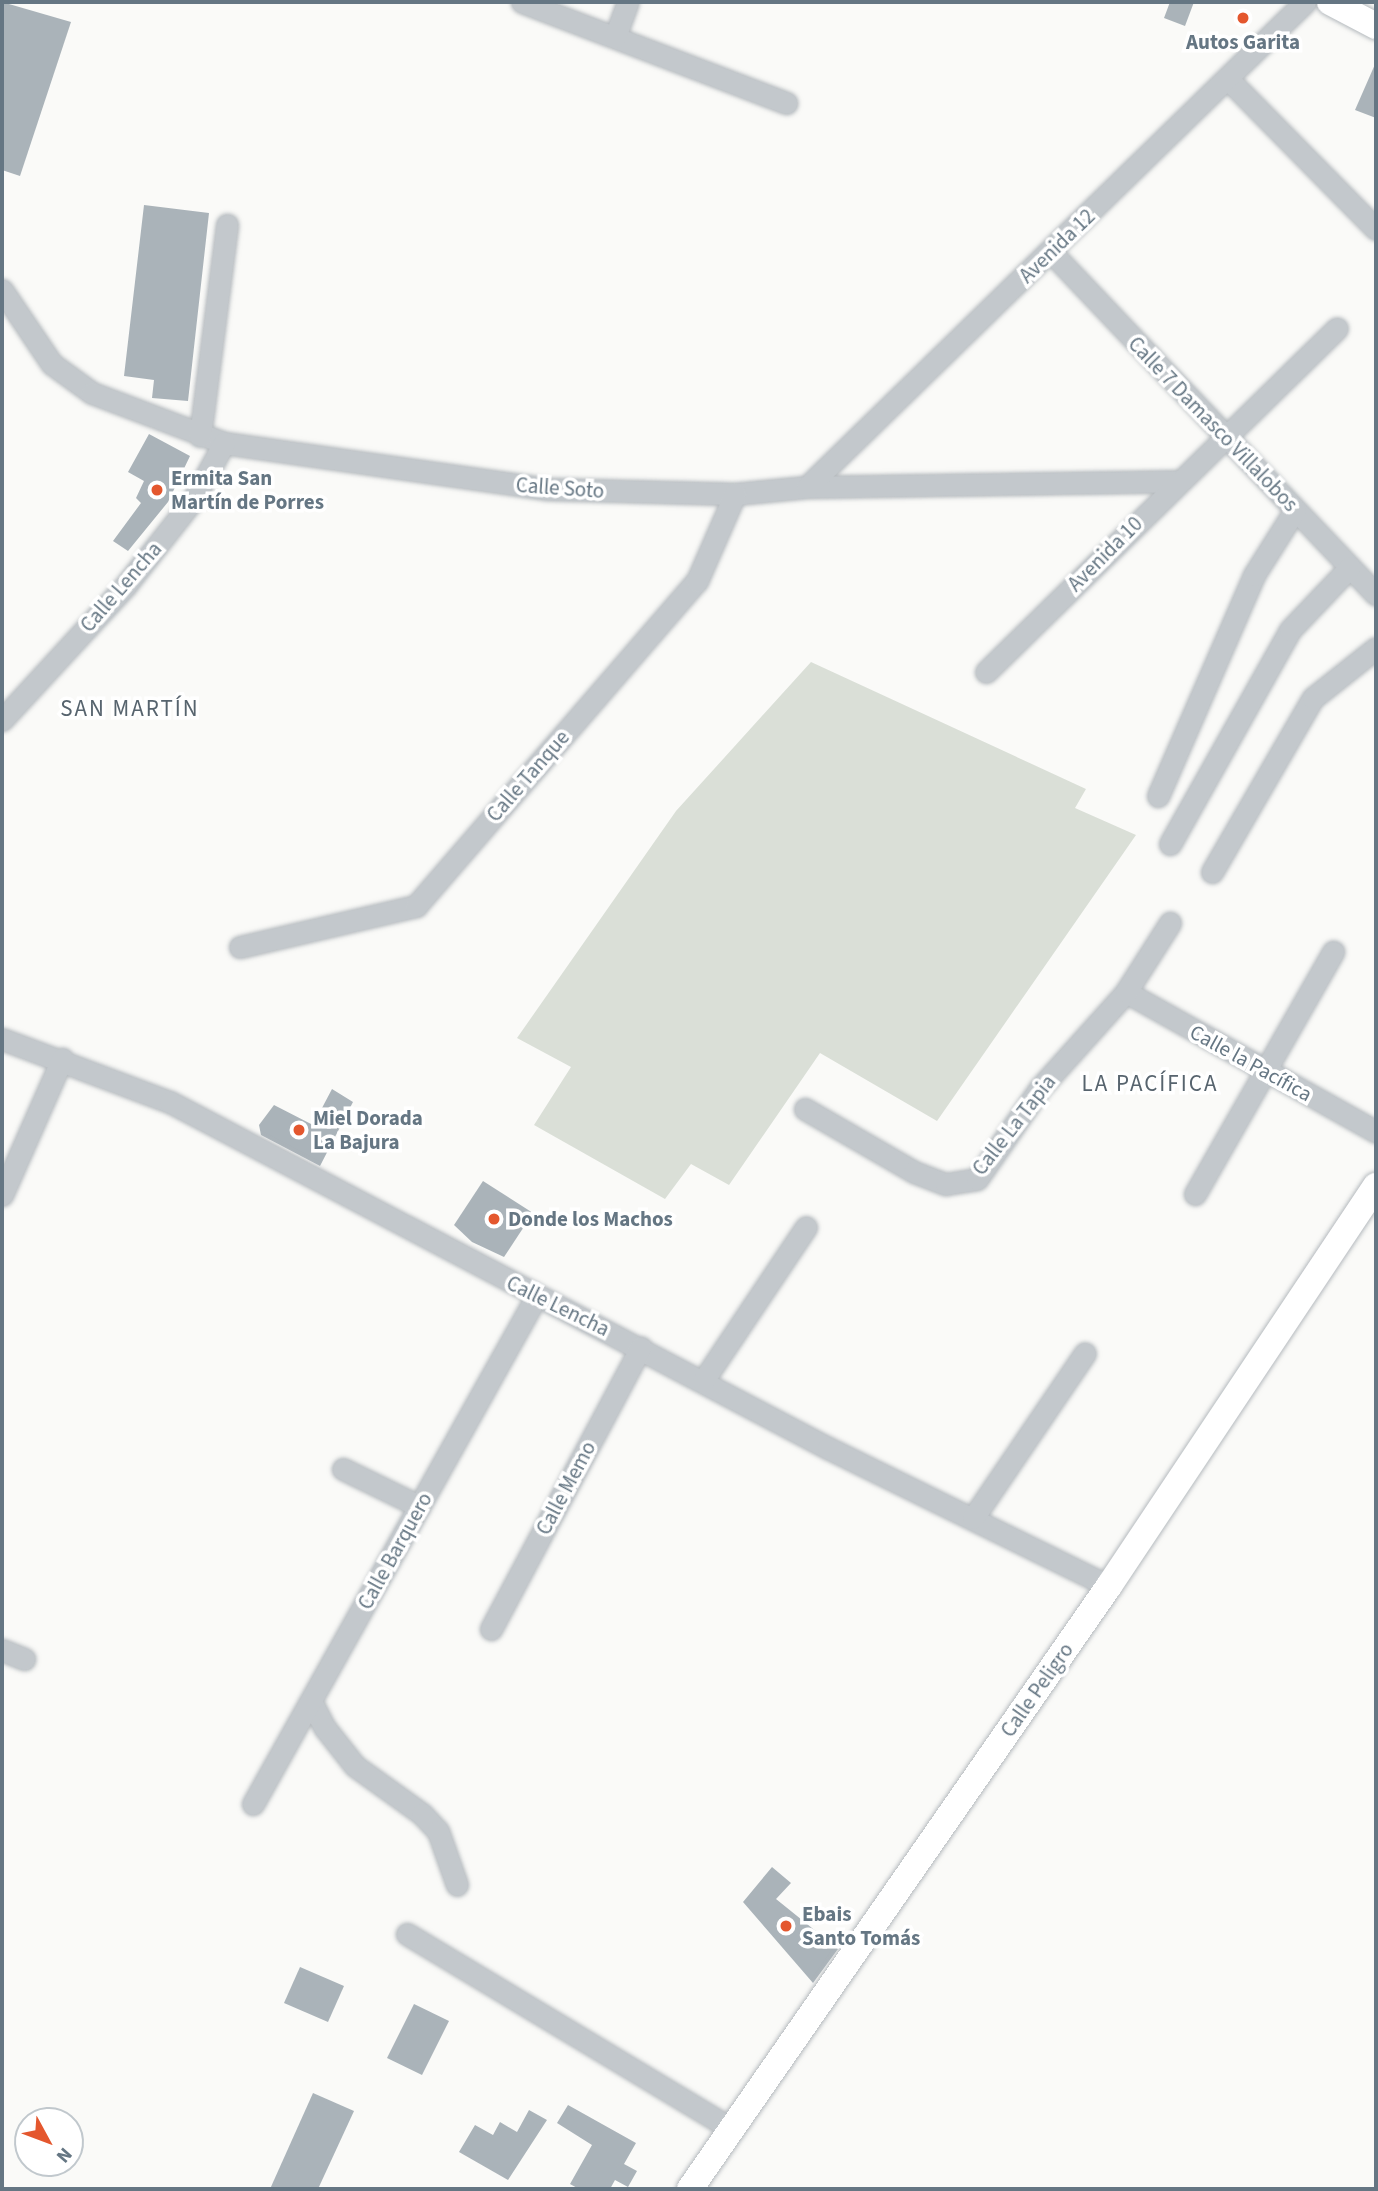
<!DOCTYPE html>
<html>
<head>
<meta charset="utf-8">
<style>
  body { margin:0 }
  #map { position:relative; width:1378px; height:2191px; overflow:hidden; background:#fafaf8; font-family:"Source Sans 3",sans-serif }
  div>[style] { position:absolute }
  .green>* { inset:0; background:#dadfd7 }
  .building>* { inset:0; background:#aab3b9 }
  .roads { filter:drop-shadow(0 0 2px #b5babe) drop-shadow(0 0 2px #b5babe) }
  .minor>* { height:21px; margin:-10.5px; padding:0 10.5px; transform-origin:10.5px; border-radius:10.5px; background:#c3c8cc }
  .major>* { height:26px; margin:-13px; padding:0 13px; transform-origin:13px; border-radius:13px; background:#fff }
  .dots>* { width:19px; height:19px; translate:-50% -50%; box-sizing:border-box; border:4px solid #fff; border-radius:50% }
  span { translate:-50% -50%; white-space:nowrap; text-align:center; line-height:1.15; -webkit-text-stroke:7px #fff; paint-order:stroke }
  .poi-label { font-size:21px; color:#657683; font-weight:700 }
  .left { translate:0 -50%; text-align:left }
  .street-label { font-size:21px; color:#657683 }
  .neighbourhood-label { font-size:23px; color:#57646e; letter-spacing:2px }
  .frame { position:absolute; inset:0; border:4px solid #657683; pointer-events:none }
  .north { position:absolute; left:14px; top:2107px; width:70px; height:70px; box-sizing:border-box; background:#fff; border:2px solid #c1c8cd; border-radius:50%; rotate:131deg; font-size:19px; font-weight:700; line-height:28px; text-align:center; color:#657683 }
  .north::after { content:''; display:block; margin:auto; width:24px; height:32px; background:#e4572e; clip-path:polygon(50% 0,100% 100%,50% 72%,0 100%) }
</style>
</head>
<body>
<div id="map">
  <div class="green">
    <i style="clip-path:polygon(811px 662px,1086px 789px,1075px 808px,1136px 835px,937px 1121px,820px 1053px,729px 1185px,691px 1164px,665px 1199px,534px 1125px,571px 1067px,517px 1038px,676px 811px)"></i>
  </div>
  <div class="building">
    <i style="clip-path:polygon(2px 2px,71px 22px,20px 176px,2px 170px)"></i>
    <i style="clip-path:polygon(1170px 2px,1194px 2px,1185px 26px,1164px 18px)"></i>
    <i style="clip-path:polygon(1376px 62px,1376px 118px,1355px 110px)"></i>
    <i style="clip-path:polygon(144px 205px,209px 213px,188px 401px,152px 398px,154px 380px,124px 376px)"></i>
    <i style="clip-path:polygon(149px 434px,190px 456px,168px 502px,128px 551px,113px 541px,141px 503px,136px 498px,144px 481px,128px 472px)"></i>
    <i style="clip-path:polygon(332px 1089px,353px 1102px,320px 1166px,261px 1135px,259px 1125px,274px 1105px,313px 1125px)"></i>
    <i style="clip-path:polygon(483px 1181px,533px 1213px,504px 1257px,472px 1242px,454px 1225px)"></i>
    <i style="clip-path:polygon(772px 1867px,791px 1883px,776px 1899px,838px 1949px,813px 1983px,743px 1902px)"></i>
    <i style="clip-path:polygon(300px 1967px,344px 1986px,328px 2022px,284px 2003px)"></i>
    <i style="clip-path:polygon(414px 2004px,449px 2021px,422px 2075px,387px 2058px)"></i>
    <i style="clip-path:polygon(313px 2093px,354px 2111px,318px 2189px,270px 2189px)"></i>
    <i style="clip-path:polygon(568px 2105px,636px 2143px,624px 2164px,637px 2171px,628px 2187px,615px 2180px,610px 2189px,579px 2189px,570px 2184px,592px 2145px,557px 2123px)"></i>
    <i style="clip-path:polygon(529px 2110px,547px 2120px,508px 2180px,459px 2152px,475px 2125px,493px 2135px,500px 2122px,517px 2132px)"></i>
  </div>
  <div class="roads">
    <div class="minor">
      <i style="left:522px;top:2px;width:283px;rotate:20.9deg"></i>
      <i style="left:615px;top:37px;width:37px;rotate:-70deg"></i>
      <i style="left:1229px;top:80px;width:209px;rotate:45.4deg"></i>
      <i style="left:1051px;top:252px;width:472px;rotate:46.5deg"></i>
      <i style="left:2px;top:290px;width:89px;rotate:56deg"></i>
      <i style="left:52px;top:364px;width:49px;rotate:35.9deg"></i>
      <i style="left:92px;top:393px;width:141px;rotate:20.7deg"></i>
      <i style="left:224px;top:443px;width:326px;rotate:8.1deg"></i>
      <i style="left:547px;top:489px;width:188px;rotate:1.5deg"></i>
      <i style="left:735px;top:494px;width:72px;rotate:-5.6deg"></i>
      <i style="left:807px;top:487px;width:371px;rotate:-0.9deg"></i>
      <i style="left:200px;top:436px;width:213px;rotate:-82.7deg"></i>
      <i style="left:807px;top:487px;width:695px;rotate:-44.24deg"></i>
      <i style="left:986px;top:672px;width:491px;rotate:-44.4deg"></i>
      <i style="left:2px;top:720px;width:183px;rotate:-47.4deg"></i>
      <i style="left:126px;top:585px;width:108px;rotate:-51.8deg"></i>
      <i style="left:193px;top:500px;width:65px;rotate:-61.5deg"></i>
      <i style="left:1158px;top:796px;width:241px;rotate:-66.5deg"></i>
      <i style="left:1254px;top:575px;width:77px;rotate:-57.8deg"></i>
      <i style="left:1170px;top:844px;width:245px;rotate:-60.7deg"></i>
      <i style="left:1290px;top:630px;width:87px;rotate:-46.4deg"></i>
      <i style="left:1212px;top:872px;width:201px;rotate:-59.9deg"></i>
      <i style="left:1313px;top:698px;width:80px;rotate:-38.4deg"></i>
      <i style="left:240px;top:947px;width:181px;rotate:-13.1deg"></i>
      <i style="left:416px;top:906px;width:430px;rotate:-49.2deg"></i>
      <i style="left:697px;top:581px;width:95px;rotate:-66.4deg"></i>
      <i style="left:1126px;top:992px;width:287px;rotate:29.2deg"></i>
      <i style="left:2px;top:1039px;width:179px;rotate:20.6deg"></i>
      <i style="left:170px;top:1102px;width:743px;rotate:27.74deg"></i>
      <i style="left:828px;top:1448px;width:313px;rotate:26.2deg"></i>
      <i style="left:805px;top:1109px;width:126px;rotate:30deg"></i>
      <i style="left:914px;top:1172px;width:34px;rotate:21deg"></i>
      <i style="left:946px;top:1184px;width:31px;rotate:-9deg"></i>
      <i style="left:977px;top:1179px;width:111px;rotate:-55.3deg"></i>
      <i style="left:1040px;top:1088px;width:129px;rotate:-48.1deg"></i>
      <i style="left:1126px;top:992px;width:82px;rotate:-57.5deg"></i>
      <i style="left:1195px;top:1194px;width:279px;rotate:-60.3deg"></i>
      <i style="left:2px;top:1195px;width:149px;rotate:-66.2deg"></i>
      <i style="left:703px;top:1381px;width:185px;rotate:-56.2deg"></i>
      <i style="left:343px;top:1469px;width:85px;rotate:26deg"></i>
      <i style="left:973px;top:1518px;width:199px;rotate:-55.8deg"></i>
      <i style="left:491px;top:1629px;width:319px;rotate:-62deg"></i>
      <i style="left:2px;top:1650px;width:24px;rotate:22deg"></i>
      <i style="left:311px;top:1701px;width:30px;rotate:63deg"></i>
      <i style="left:325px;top:1728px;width:48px;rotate:51.7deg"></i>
      <i style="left:355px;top:1766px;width:82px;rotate:35.6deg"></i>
      <i style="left:422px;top:1814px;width:23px;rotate:47deg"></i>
      <i style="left:438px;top:1831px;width:57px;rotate:70.6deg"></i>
      <i style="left:253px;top:1804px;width:581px;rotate:-60.83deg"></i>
      <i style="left:407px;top:1934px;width:378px;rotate:31deg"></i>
    </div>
    <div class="major">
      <i style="left:1330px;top:2px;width:52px;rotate:27.6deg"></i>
      <i style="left:690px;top:2189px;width:734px;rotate:-55.21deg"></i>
      <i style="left:1109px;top:1586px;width:481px;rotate:-56.3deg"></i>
    </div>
  </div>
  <div class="dots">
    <i style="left:1243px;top:18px;background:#e4572e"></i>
    <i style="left:157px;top:490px;background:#e4572e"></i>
    <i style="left:299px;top:1130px;background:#e4572e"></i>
    <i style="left:494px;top:1219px;background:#e4572e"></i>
    <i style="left:786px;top:1926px;background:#e4572e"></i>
  </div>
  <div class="poi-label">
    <span style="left:1243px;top:42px">Autos Garita</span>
    <span class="left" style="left:171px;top:490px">Ermita San<br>Martín de Porres</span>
    <span class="left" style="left:313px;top:1130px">Miel Dorada<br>La Bajura</span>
    <span class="left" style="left:508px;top:1219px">Donde los Machos</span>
    <span class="left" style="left:802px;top:1926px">Ebais<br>Santo Tomás</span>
  </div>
  <div class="street-label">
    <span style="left:1057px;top:246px;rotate:-44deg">Avenida 12</span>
    <span style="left:1213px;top:424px;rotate:46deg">Calle 7 Damasco Villalobos</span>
    <span style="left:560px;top:488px;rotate:4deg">Calle Soto</span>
    <span style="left:1105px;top:554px;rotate:-45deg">Avenida 10</span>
    <span style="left:121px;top:587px;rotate:-49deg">Calle Lencha</span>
    <span style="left:528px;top:776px;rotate:-49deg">Calle Tanque</span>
    <span style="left:1251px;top:1063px;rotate:29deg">Calle la Pacífica</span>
    <span style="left:1014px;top:1125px;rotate:-52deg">Calle La Tapia</span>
    <span style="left:558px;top:1306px;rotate:26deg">Calle Lencha</span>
    <span style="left:566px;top:1488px;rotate:-62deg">Calle Memo</span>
    <span style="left:395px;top:1551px;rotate:-61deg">Calle Barquero</span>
    <span style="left:1037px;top:1690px;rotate:-55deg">Calle Peligro</span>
  </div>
  <div class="neighbourhood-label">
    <span style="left:130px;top:709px">SAN MARTÍN</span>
    <span style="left:1150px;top:1084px">LA PACÍFICA</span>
  </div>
  <div class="frame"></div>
  <div class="north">N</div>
</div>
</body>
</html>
